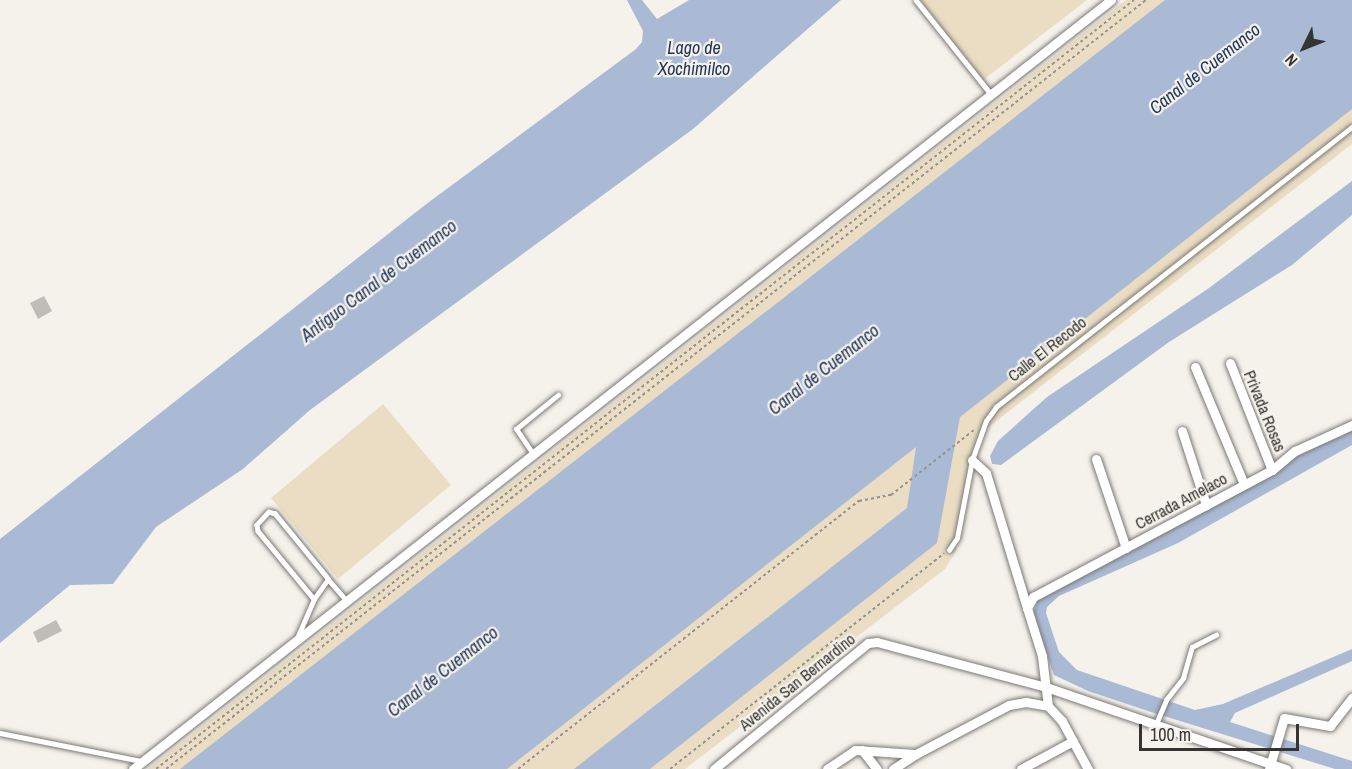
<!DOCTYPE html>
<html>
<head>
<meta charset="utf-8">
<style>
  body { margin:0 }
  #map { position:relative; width:1352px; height:769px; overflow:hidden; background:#f5f2ec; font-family:"Archivo Narrow",sans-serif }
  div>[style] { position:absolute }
  .green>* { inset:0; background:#eaddc4 }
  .water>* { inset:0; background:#aabad5 }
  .building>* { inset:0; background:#c0bdb8 }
  .path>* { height:2px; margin-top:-1px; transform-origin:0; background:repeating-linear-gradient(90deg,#94928e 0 3px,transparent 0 6px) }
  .roads { filter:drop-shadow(0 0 2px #7b7974) drop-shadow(0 0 2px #7b7974) }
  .service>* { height:4.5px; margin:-2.25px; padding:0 2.25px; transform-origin:2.25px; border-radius:2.25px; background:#fff }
  .minor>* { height:9px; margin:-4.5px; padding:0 4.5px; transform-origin:4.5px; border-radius:4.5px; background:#fff }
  span { translate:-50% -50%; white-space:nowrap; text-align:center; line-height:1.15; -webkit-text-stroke:4.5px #f5f2ec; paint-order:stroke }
  .street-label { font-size:16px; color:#353432 }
  .water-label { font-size:18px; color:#20365c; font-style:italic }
  .north { position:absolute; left:1274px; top:18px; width:60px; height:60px; -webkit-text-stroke:4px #f5f2ec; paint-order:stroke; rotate:227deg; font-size:16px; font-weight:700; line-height:24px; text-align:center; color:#353432 }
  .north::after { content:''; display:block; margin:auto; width:21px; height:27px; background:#353432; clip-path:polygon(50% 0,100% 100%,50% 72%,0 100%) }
  .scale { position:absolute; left:1139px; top:724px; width:160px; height:27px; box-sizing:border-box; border:3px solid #353432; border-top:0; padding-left:8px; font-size:18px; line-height:21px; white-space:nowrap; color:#353432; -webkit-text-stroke:4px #f5f2ec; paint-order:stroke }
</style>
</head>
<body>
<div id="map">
  <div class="green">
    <i style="clip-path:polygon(920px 0,1087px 0,982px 81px)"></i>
    <i style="clip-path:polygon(1126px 0,1352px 0,1352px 144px,981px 433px,956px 551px,945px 569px,685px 769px,148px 769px)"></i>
    <i style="clip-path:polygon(383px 404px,451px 485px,338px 579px,271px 498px)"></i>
  </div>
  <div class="water">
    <i style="clip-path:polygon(627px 0,642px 0,657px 19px,689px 0,841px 0,693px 129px,310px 410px,243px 469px,156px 527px,113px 584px,70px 585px,0 643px,0 539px,425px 205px,636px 49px,642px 42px,643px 31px)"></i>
    <i style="clip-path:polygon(1165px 0,1352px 0,1352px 109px,960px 417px,937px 543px,650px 769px,574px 769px,907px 508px,916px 447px,507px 769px,180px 769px)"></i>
    <i style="clip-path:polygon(1352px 181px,1352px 215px,1292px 265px,1169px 342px,1001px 465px,992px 464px,990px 456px,998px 441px,1047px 397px,1209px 288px)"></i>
    <i style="clip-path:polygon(1352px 429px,1352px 445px,1178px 543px,1059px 596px,1047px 607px,1046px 613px,1059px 652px,1077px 670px,1195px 710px,1223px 704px,1352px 649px,1352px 661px,1235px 713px,1230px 722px,1352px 761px,1352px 769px,1335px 769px,1154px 713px,1088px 691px,1054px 675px,1033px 615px,1038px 599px,1293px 457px)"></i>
  </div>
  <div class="building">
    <i style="clip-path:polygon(44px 296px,52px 311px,38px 319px,30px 303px)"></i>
    <i style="clip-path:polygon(56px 620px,62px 631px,38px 643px,33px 632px)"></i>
  </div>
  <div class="path">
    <i style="left:156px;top:769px;width:1244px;rotate:-38.18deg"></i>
    <i style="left:166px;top:769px;width:1246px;rotate:-38.12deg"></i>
    <i style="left:518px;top:769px;width:434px;rotate:-38.2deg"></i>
    <i style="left:859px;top:501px;width:33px;rotate:-11deg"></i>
    <i style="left:891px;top:495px;width:105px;rotate:-38.1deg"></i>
    <i style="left:670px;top:769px;width:349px;rotate:-38.2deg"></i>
  </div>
  <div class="roads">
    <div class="service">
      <i style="left:916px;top:0;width:120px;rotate:51.4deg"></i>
      <i style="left:533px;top:454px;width:30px;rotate:-124deg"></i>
      <i style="left:516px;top:429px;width:54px;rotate:-39deg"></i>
      <i style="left:949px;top:550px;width:14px;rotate:-56deg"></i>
      <i style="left:957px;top:538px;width:79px;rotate:-79.1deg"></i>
      <i style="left:972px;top:460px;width:41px;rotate:-70.3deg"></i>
      <i style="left:986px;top:421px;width:17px;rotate:-54deg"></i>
      <i style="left:996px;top:407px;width:453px;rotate:-38.2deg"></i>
      <i style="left:328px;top:579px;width:29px;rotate:49deg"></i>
      <i style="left:298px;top:636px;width:40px;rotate:-66.6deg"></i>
      <i style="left:314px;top:599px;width:24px;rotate:-55deg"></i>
      <i style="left:328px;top:579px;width:84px;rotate:-129.2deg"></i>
      <i style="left:275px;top:514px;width:6px;rotate:-162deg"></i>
      <i style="left:269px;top:512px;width:18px;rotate:133deg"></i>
      <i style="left:257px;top:525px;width:6px;rotate:81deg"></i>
      <i style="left:258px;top:531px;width:88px;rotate:50.5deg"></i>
      <i style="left:1156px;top:724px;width:26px;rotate:-67deg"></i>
      <i style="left:1166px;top:700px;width:28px;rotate:-52deg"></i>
      <i style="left:1183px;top:678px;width:32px;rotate:-74deg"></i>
      <i style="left:1192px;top:647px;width:27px;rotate:-27deg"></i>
      <i style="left:0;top:733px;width:145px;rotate:11.2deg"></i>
    </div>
    <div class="minor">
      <i style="left:1230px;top:363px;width:115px;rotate:68.6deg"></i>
      <i style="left:1195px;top:367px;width:127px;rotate:67.3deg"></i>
      <i style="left:1182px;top:431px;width:78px;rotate:72deg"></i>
      <i style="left:1096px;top:459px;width:94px;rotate:71.4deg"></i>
      <i style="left:972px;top:460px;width:19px;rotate:43deg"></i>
      <i style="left:986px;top:473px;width:141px;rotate:73.1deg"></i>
      <i style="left:1027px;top:608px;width:50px;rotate:72.6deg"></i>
      <i style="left:1042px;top:656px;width:50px;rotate:83.2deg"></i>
      <i style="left:1048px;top:706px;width:21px;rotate:47deg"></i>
      <i style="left:1062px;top:721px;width:55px;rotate:61.6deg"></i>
      <i style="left:1027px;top:608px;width:13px;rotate:-61deg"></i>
      <i style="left:1033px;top:597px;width:271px;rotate:-28deg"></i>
      <i style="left:1272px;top:470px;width:30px;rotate:-40deg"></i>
      <i style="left:1295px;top:451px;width:63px;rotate:-24.5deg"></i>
      <i style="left:862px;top:750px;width:24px;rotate:52deg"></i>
      <i style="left:133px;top:769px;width:1244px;rotate:-38.18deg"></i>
      <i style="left:714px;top:769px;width:199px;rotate:-39.3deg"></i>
      <i style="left:868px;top:643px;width:9px;rotate:-6deg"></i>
      <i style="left:877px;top:642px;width:175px;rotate:14.9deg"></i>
      <i style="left:1046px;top:687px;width:254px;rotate:18.9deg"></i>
      <i style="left:827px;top:769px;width:34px;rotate:-34deg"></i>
      <i style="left:855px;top:750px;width:61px;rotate:3.8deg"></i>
      <i style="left:916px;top:754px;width:105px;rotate:-27.8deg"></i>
      <i style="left:1009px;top:705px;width:17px;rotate:-10deg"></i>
      <i style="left:1026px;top:702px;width:22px;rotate:10deg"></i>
      <i style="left:893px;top:769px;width:27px;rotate:-33deg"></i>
      <i style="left:1021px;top:769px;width:59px;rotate:-28.3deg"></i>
      <i style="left:1269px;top:769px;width:53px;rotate:-73.6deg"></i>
      <i style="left:1284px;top:718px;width:47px;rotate:9.9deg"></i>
      <i style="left:1330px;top:726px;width:36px;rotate:-52deg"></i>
    </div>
  </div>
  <div class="street-label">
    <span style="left:1047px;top:349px;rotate:-38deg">Calle El Recodo</span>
    <span style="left:1265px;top:411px;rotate:68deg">Privada Rosas</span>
    <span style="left:1181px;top:501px;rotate:-28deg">Cerrada Amelaco</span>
    <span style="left:797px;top:682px;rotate:-39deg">Avenida San Bernardino</span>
  </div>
  <div class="water-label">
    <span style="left:694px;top:59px">Lago de<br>Xochimilco</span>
    <span style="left:1205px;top:69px;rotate:-38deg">Canal de Cuemanco</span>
    <span style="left:379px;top:281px;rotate:-37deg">Antiguo Canal de Cuemanco</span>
    <span style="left:824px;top:370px;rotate:-38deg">Canal de Cuemanco</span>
    <span style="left:443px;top:672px;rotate:-38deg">Canal de Cuemanco</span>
  </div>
  <div class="north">N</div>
  <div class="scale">100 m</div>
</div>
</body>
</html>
